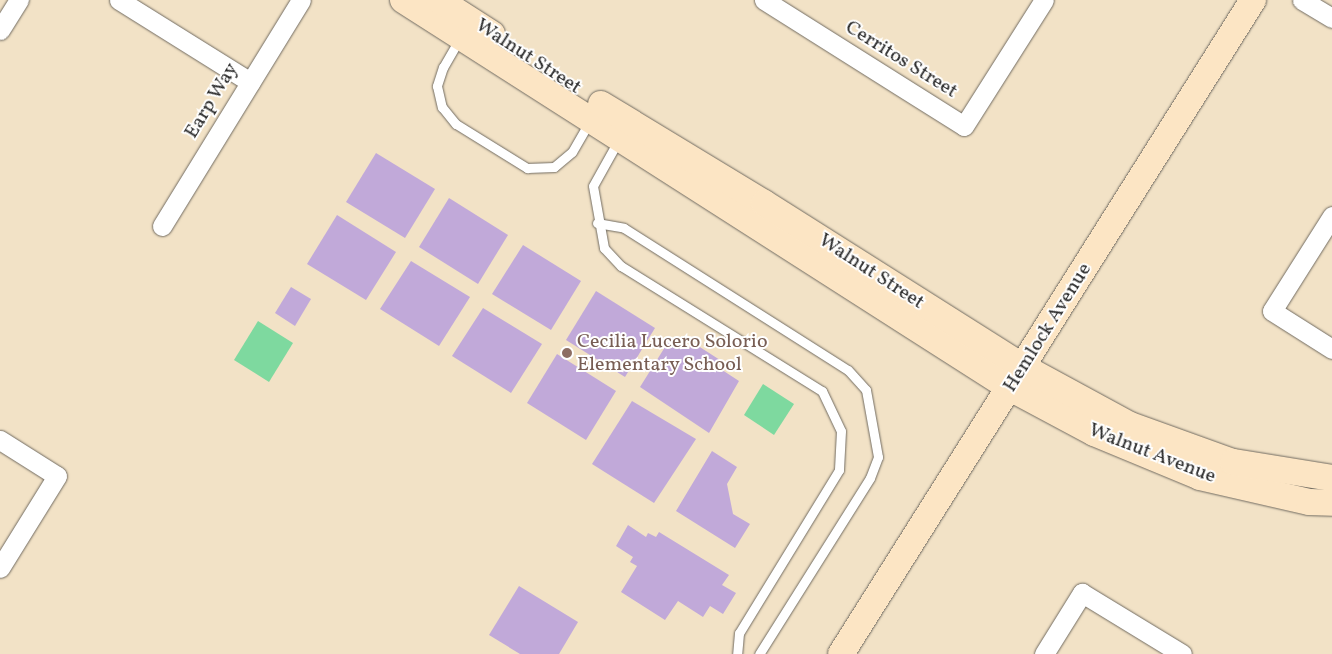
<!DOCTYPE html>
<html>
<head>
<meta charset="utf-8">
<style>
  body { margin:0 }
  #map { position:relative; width:1332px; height:654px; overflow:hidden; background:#f2e2c6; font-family:Vollkorn,serif }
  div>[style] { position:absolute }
  .green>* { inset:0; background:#7ed99f }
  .building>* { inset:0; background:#c1a9d9 }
  .roads { filter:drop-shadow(0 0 1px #716b61) drop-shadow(0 0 1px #716b61) }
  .lane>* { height:9px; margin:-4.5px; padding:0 4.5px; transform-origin:4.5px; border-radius:4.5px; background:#fff }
  .street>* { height:19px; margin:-9.5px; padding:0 9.5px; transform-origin:9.5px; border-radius:9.5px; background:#fff }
  .secondary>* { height:26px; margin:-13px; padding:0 13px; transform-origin:13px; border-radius:13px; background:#fce5c4 }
  .dots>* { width:14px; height:14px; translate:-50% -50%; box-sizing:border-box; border:2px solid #fff; border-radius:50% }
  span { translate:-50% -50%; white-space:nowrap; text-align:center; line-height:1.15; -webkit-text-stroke:4px #fff; paint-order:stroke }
  .street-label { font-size:20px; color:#2b2b2b }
  .education-label { font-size:20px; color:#785e54 }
  .left { translate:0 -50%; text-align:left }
</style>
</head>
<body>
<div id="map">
  <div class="green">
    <i style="clip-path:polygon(258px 321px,293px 343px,269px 382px,234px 360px)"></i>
    <i style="clip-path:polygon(763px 384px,794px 404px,774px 435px,744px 415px)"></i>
  </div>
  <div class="building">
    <i style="clip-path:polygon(376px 153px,435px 189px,405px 238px,346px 202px)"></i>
    <i style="clip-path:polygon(449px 198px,508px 235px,478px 284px,419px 247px)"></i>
    <i style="clip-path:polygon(337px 215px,396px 252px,366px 300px,307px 264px)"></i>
    <i style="clip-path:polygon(523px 245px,581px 281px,551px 330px,492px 294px)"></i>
    <i style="clip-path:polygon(411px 261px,470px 297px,439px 346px,380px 309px)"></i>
    <i style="clip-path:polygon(291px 287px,311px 299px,295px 326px,275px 313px)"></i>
    <i style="clip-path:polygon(596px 291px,655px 328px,625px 377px,566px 340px)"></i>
    <i style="clip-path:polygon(483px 308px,542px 344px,511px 393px,452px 356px)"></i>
    <i style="clip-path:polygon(670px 339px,689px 349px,692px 342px,720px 360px,716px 366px,739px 381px,709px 433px,640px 387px)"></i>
    <i style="clip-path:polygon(557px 354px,616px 391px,586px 440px,527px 403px)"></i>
    <i style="clip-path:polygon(632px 401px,696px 439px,654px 503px,592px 464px)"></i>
    <i style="clip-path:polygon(712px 451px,737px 467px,727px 484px,733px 514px,750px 524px,735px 548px,676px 511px)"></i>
    <i style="clip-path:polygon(628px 525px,646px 537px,648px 533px,656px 537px,659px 532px,729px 575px,722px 585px,736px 593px,723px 614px,710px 606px,703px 617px,678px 601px,665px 620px,621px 592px,637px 566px,630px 562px,633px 557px,616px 546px)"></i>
    <i style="clip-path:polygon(519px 586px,578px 622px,559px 654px,520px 654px,489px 635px)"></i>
  </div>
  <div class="roads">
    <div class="lane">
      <i style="left:460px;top:38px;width:34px;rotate:120deg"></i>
      <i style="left:443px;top:67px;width:20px;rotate:108deg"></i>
      <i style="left:437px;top:86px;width:22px;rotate:77deg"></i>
      <i style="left:442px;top:107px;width:22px;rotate:51deg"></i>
      <i style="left:456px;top:124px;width:84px;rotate:31.8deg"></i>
      <i style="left:527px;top:168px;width:27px;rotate:-2deg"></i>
      <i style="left:554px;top:167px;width:23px;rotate:-40deg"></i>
      <i style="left:572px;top:152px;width:34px;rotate:-60deg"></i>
      <i style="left:618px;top:141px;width:51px;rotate:119.1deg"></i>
      <i style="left:593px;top:186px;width:63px;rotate:79.9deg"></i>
      <i style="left:604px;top:248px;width:25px;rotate:47deg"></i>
      <i style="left:621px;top:266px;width:237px;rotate:31.9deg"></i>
      <i style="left:822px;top:391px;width:44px;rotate:64.6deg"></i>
      <i style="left:841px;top:431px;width:39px;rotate:93deg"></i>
      <i style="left:839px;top:470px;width:191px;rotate:121.5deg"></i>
      <i style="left:739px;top:633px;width:21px;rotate:95deg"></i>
      <i style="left:597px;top:223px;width:27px;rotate:10deg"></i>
      <i style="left:624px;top:228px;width:265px;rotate:32.4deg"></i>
      <i style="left:848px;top:370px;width:27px;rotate:48deg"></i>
      <i style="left:866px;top:390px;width:68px;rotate:79.8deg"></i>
      <i style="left:878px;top:457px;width:22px;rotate:111deg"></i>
      <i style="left:870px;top:478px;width:208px;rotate:122.2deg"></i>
    </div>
    <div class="street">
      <i style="left:119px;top:0;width:155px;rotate:32deg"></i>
      <i style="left:764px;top:0;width:236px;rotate:32.2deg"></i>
      <i style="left:964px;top:126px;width:149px;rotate:-57.6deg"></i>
      <i style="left:1302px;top:0;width:35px;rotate:31deg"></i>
      <i style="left:0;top:30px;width:36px;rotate:-58deg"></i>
      <i style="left:1332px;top:216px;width:112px;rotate:122.3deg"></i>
      <i style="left:1272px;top:311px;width:71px;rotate:32.3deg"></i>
      <i style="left:162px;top:226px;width:265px;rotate:-58.4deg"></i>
      <i style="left:0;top:440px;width:67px;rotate:32.3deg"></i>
      <i style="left:57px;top:476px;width:108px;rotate:121.8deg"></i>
      <i style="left:1044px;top:654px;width:72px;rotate:-58.1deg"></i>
      <i style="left:1082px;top:593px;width:117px;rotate:31.4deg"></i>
    </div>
    <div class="secondary">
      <i style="left:403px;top:0;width:720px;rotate:32.59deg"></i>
      <i style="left:1010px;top:388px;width:95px;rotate:28.2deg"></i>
      <i style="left:1094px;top:433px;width:115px;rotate:22.5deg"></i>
      <i style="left:1200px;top:477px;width:112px;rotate:12.9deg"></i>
      <i style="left:1309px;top:502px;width:23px;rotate:2deg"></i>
      <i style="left:439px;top:0;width:63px;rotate:32.7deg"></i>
      <i style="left:601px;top:104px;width:191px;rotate:31.3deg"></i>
      <i style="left:764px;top:203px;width:307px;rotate:32.3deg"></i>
      <i style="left:1023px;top:367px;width:122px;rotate:28.5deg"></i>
      <i style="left:1130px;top:425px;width:109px;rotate:19.8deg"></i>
      <i style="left:1233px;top:462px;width:100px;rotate:9.2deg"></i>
      <i style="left:841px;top:654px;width:773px;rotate:-57.79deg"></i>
    </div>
  </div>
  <div class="dots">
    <i style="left:567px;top:353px;background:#8d6e63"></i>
  </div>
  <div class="street-label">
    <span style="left:528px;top:57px;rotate:33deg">Walnut Street</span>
    <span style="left:901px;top:60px;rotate:32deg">Cerritos Street</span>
    <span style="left:212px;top:101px;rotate:-59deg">Earp Way</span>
    <span style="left:871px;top:272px;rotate:33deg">Walnut Street</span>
    <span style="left:1048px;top:328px;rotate:-58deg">Hemlock Avenue</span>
    <span style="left:1152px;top:454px;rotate:21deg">Walnut Avenue</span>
  </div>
  <div class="education-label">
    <span class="left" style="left:577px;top:354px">Cecilia Lucero Solorio<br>Elementary School</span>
  </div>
</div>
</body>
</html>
